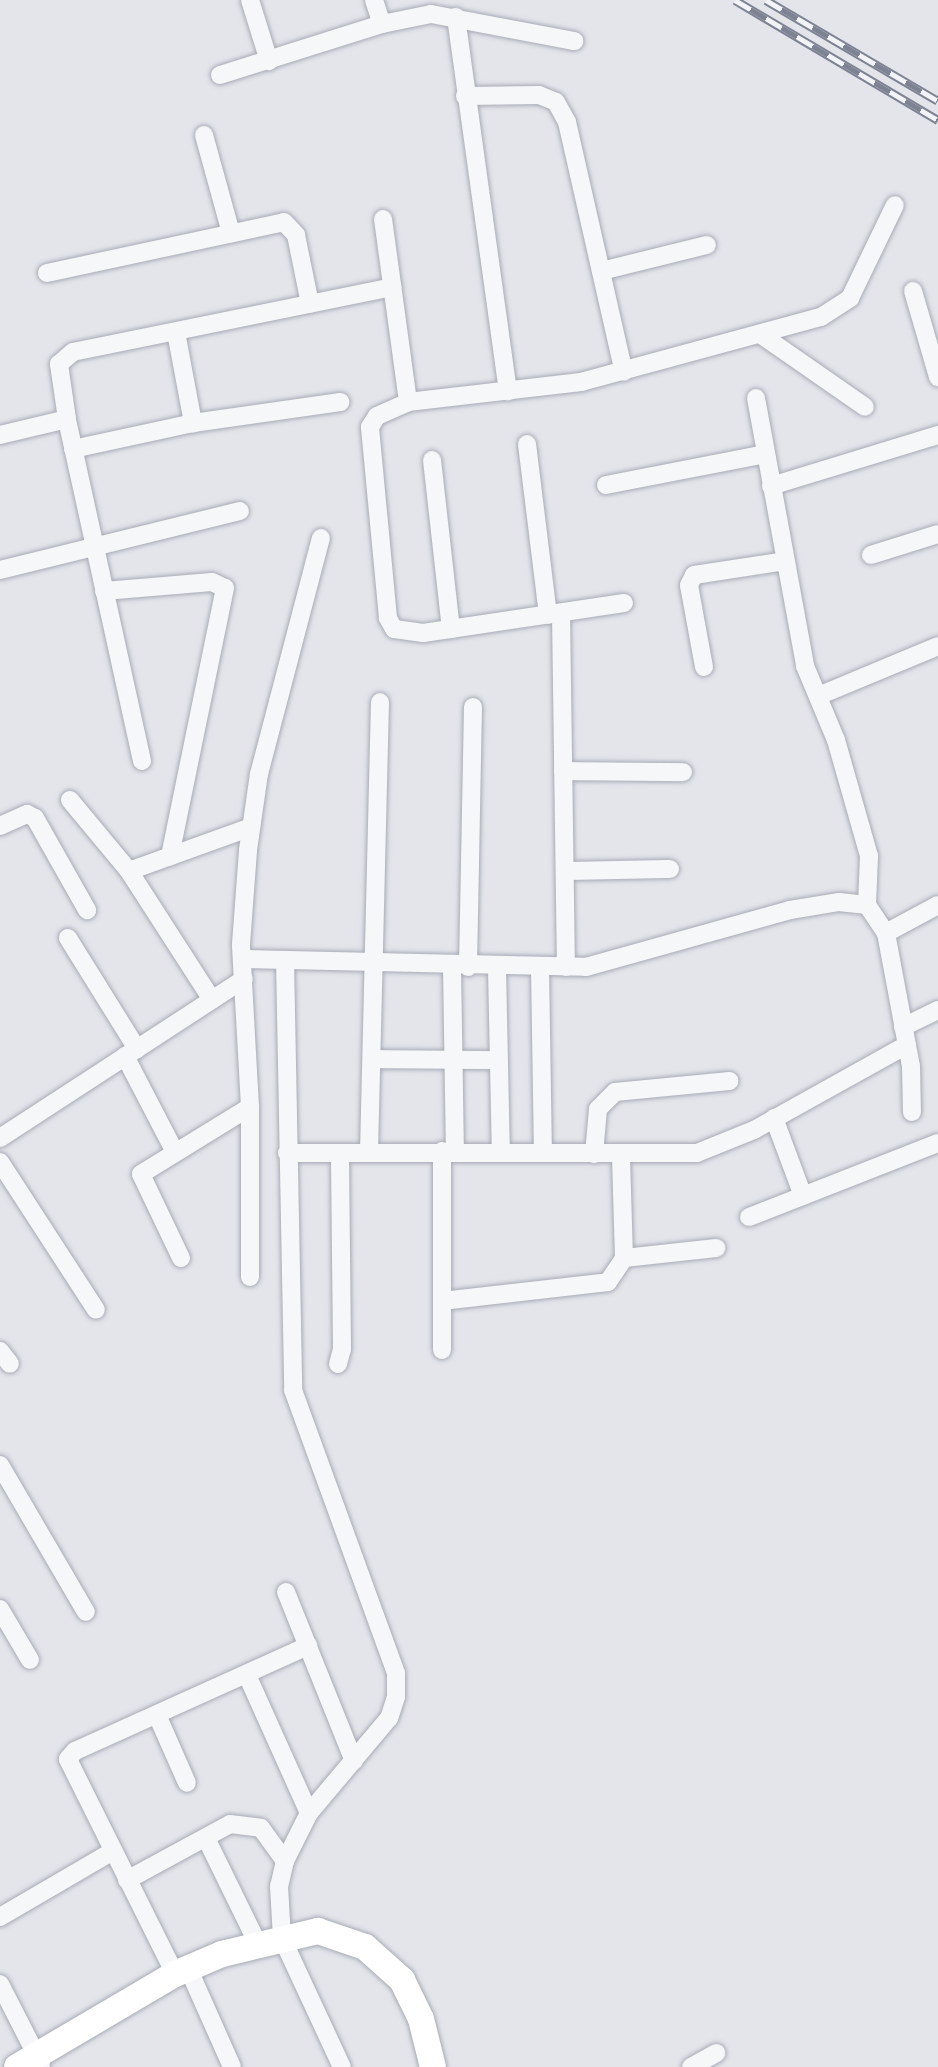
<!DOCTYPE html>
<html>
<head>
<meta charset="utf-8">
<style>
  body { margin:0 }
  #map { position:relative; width:938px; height:2067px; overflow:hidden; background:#e3e5eb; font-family:Lato,sans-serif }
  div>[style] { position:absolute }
  .roads { filter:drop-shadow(0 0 2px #a8abb5) drop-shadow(0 0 2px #a8abb5) }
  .street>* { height:18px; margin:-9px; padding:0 9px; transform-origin:9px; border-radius:9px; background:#f6f7f9 }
  .secondary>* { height:26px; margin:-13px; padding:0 13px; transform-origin:13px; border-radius:13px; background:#fff }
  .rail>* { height:9px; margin-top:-4.5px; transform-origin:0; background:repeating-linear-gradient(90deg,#f3f4f8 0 18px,#7e8393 0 36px); box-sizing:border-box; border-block:2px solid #7e8393 }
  span { translate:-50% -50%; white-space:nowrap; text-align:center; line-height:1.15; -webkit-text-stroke:7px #f3f4f8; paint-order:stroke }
</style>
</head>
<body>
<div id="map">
  <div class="roads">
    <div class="street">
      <i style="left:250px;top:0;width:64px;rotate:72.7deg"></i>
      <i style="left:374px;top:0;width:25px;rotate:72deg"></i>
      <i style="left:456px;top:17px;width:378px;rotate:82.1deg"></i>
      <i style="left:220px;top:75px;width:170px;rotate:-17.5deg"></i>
      <i style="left:382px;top:24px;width:50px;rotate:-11.5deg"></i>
      <i style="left:431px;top:14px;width:146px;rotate:10.7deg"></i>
      <i style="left:465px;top:96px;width:74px;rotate:-0.8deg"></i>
      <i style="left:539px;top:95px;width:18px;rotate:22deg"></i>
      <i style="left:556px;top:102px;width:23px;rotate:61deg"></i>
      <i style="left:567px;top:122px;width:256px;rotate:77.2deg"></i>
      <i style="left:204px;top:135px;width:102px;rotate:74.6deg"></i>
      <i style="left:383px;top:219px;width:185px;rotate:82.2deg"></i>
      <i style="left:601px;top:271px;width:109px;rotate:-13.8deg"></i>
      <i style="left:47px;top:273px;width:242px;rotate:-12.1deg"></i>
      <i style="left:284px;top:222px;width:18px;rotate:47deg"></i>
      <i style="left:296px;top:235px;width:70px;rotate:78.5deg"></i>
      <i style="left:913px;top:291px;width:90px;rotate:73.8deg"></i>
      <i style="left:176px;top:332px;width:93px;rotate:79.4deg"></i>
      <i style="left:763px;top:336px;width:124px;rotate:34.8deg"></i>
      <i style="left:756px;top:398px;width:272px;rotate:79.6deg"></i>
      <i style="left:805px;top:666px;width:80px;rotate:67.3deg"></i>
      <i style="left:836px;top:740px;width:121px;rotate:74.1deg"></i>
      <i style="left:869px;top:856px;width:49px;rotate:92.3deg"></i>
      <i style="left:0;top:435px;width:69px;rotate:-13.4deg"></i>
      <i style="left:527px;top:444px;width:172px;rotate:83deg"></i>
      <i style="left:73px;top:449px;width:123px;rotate:-12.2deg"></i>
      <i style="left:193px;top:423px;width:149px;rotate:-8.1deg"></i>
      <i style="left:432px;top:460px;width:170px;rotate:83.6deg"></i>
      <i style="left:606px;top:485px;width:162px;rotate:-11deg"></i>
      <i style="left:771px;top:486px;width:175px;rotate:-17deg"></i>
      <i style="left:871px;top:555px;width:70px;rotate:-17.4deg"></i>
      <i style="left:0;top:570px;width:247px;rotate:-13.8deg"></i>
      <i style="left:104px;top:591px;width:108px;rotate:-4.8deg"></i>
      <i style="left:212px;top:582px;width:14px;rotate:25deg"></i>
      <i style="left:225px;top:588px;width:274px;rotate:101.6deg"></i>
      <i style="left:624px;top:603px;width:203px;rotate:171.5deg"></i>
      <i style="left:423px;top:633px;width:29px;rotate:-172deg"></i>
      <i style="left:394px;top:629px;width:13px;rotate:-119deg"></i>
      <i style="left:388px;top:618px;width:192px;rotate:-95.4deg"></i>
      <i style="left:370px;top:427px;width:13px;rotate:-58deg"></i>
      <i style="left:377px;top:416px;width:34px;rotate:-24deg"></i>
      <i style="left:408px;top:402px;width:174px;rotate:-6.6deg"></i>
      <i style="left:581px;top:382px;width:249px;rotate:-15.2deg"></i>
      <i style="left:821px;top:317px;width:35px;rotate:-33deg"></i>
      <i style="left:850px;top:298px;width:103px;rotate:-64.2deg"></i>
      <i style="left:561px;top:613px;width:354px;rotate:89.2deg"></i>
      <i style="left:704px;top:667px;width:83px;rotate:-100.4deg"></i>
      <i style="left:689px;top:585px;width:11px;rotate:-63deg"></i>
      <i style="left:694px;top:575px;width:92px;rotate:-8.7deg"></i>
      <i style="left:818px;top:696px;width:130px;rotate:-22.6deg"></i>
      <i style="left:142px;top:761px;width:350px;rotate:-102.4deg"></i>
      <i style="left:67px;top:419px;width:56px;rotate:-98.3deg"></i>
      <i style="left:59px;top:364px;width:18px;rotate:-41deg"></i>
      <i style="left:73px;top:352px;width:326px;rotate:-11.5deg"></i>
      <i style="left:563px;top:771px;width:120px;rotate:0.5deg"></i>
      <i style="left:70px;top:800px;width:92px;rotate:50.3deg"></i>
      <i style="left:129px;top:871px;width:153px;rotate:57.2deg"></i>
      <i style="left:0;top:826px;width:30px;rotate:-24deg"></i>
      <i style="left:27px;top:814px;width:9px;rotate:27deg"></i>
      <i style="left:35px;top:818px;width:106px;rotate:60.5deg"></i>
      <i style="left:129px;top:871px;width:130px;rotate:-19.8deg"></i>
      <i style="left:565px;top:871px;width:105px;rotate:-1.1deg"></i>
      <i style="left:886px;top:933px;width:59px;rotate:-28.3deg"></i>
      <i style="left:68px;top:938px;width:131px;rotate:58.1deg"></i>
      <i style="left:242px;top:959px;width:344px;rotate:1.3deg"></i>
      <i style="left:586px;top:967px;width:212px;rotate:-15.6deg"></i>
      <i style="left:790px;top:910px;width:50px;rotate:-9.3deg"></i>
      <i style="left:839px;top:902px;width:28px;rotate:6deg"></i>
      <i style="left:867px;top:905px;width:34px;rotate:56deg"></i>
      <i style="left:886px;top:933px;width:135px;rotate:79.4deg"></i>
      <i style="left:911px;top:1066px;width:46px;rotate:88.8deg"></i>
      <i style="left:285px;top:960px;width:430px;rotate:88.9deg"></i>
      <i style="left:293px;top:1390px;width:301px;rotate:70deg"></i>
      <i style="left:396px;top:1673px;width:24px;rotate:90deg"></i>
      <i style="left:396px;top:1697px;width:22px;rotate:108deg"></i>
      <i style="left:389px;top:1718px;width:124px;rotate:130.1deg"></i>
      <i style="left:309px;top:1813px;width:54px;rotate:116.6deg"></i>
      <i style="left:285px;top:1861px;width:26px;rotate:103deg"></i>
      <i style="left:279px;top:1886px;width:52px;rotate:86.7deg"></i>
      <i style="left:282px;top:1938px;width:142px;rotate:65.1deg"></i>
      <i style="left:452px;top:966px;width:185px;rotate:89.1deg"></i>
      <i style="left:468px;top:967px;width:260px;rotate:-88.9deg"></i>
      <i style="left:540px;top:967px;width:186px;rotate:89.1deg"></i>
      <i style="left:497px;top:968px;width:184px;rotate:88.8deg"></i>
      <i style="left:903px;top:1027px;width:39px;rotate:-26deg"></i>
      <i style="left:125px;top:1056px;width:108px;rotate:62.5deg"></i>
      <i style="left:372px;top:1059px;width:127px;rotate:0.5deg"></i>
      <i style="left:774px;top:1118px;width:83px;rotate:69.6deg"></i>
      <i style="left:0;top:1138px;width:291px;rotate:-33.1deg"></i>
      <i style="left:369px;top:1152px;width:450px;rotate:-88.6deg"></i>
      <i style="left:287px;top:1153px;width:410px"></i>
      <i style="left:697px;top:1153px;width:61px;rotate:-22deg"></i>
      <i style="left:754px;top:1130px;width:175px;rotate:-29.1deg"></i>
      <i style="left:594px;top:1154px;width:45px;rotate:-84.9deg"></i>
      <i style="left:598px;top:1109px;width:24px;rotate:-45deg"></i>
      <i style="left:615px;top:1092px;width:115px;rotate:-5.5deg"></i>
      <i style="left:0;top:1162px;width:176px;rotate:57deg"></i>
      <i style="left:749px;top:1217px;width:203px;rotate:-21.4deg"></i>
      <i style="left:181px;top:1258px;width:93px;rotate:-115.5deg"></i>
      <i style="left:141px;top:1174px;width:128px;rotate:-31.6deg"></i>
      <i style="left:624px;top:1258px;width:93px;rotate:-6.2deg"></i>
      <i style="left:250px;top:1277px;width:170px;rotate:-90deg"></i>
      <i style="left:250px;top:1107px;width:163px;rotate:-93.2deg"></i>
      <i style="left:241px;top:944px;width:94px;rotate:-85.7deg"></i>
      <i style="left:248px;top:850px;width:77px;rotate:-81.8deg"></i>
      <i style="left:259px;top:774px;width:244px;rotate:-75.3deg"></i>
      <i style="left:442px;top:1301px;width:167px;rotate:-6.5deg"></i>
      <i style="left:608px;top:1282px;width:29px;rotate:-56deg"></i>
      <i style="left:624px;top:1258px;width:104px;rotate:-91.7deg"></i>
      <i style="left:442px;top:1350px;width:199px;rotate:-90deg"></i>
      <i style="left:0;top:1351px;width:16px;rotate:52deg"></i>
      <i style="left:338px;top:1364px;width:16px;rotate:-75deg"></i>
      <i style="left:342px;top:1349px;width:196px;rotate:-90.6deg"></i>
      <i style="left:0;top:1465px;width:170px;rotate:59.7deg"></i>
      <i style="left:286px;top:1592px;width:182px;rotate:68.1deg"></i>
      <i style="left:0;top:1609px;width:59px;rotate:59.5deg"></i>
      <i style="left:247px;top:1675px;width:151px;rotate:65.8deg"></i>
      <i style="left:157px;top:1715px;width:74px;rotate:66.2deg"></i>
      <i style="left:206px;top:1838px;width:118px;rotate:63.9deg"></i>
      <i style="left:127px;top:1880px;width:117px;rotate:-28.5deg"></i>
      <i style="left:230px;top:1824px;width:31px;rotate:7deg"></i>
      <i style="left:261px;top:1828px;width:41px;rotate:54deg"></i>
      <i style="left:0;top:1917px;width:131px;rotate:-30.3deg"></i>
      <i style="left:188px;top:1968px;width:108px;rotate:66deg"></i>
      <i style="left:175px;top:1974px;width:240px;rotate:-116.5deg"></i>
      <i style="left:68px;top:1759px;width:11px;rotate:-49deg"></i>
      <i style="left:75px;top:1751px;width:256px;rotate:-24.3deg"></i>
      <i style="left:0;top:1984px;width:90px;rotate:62.9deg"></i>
      <i style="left:691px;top:2067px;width:29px;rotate:-29deg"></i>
    </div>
    <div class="secondary">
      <i style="left:17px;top:2067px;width:183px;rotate:-30.5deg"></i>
      <i style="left:175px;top:1974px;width:51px;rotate:-23.1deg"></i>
      <i style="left:222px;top:1954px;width:99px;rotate:-13.5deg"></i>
      <i style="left:318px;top:1931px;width:50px;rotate:18.8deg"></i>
      <i style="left:365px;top:1947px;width:50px;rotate:41.7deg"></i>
      <i style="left:402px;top:1980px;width:43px;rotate:64deg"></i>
      <i style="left:421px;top:2019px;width:49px;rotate:76deg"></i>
    </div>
  </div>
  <div class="rail">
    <i style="left:735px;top:0;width:236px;rotate:30.6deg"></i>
    <i style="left:766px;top:0;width:199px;rotate:30.4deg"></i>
  </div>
</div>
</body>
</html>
